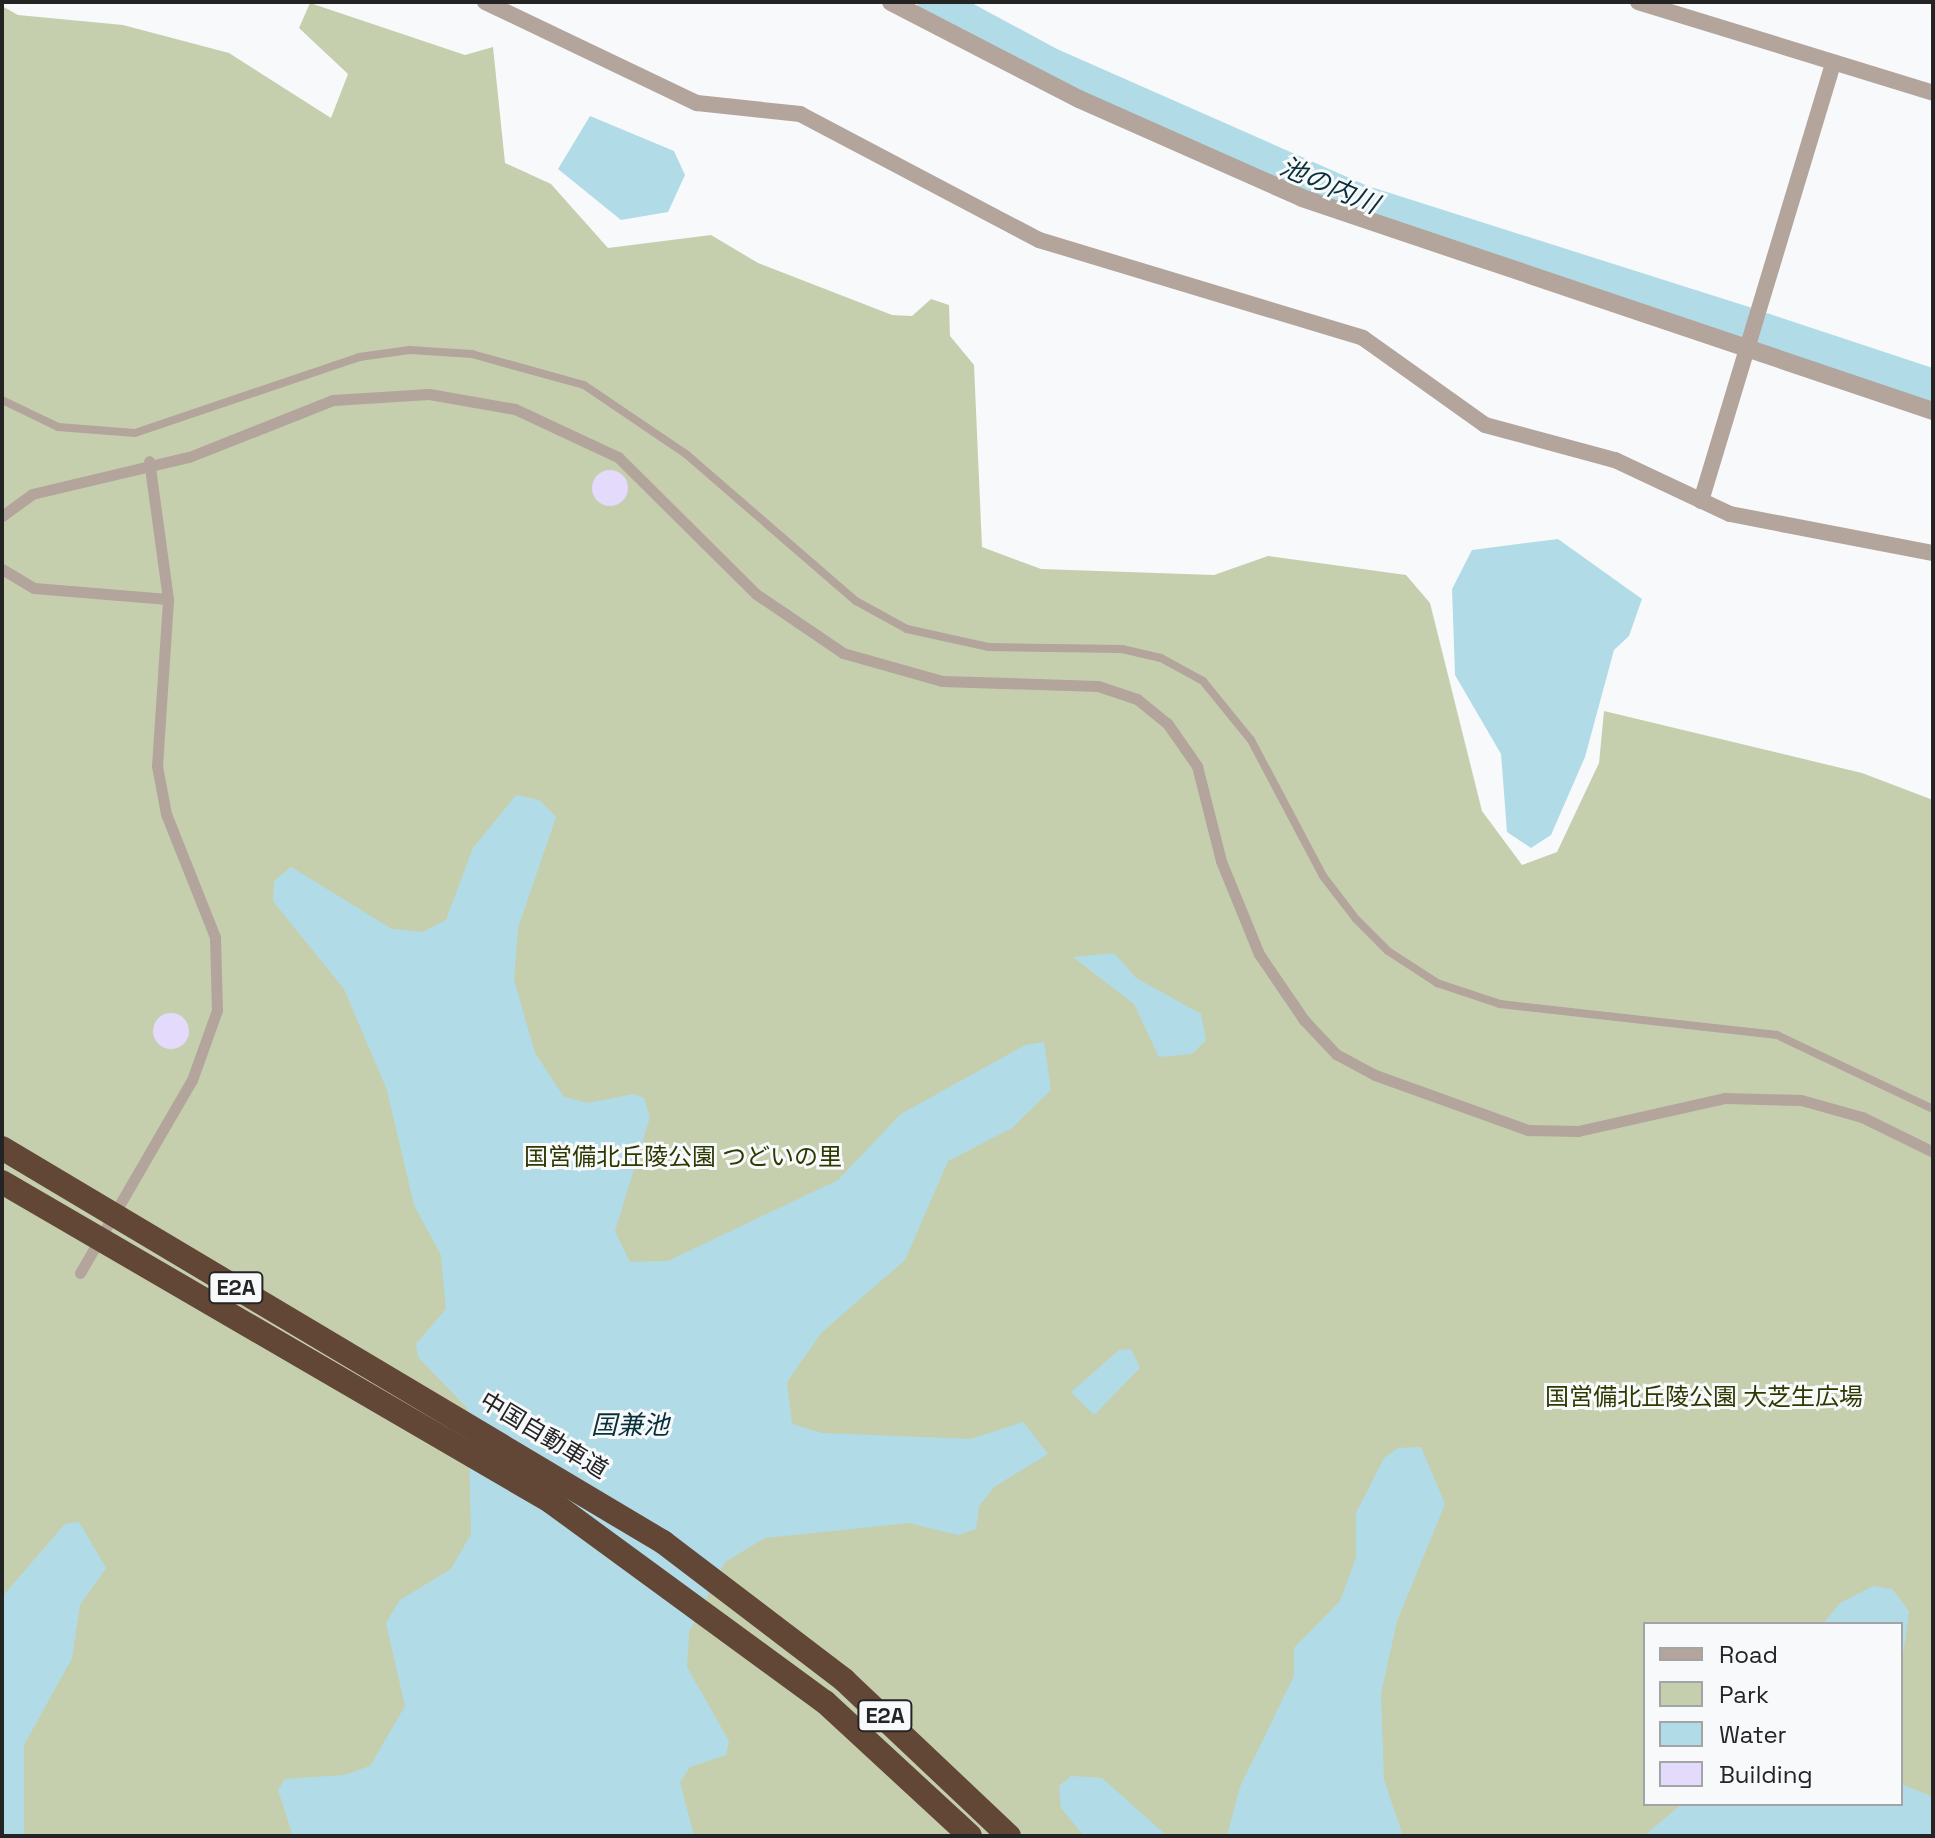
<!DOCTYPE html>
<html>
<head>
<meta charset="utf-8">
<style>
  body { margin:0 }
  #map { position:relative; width:1935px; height:1838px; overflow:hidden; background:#f8f9fb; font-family:"Space Grotesk","Noto Sans JP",sans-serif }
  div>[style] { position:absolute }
  .green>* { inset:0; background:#c5cfae }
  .water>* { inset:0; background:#b1dce7 }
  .river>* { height:34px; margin:-17px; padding:0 17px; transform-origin:17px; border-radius:17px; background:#b1dce7 }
  .building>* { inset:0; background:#e3dafc }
  .round { border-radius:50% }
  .service>* { height:8px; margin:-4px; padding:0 4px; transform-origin:4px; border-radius:4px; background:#b3a49c }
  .pedestrian>* { height:11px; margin:-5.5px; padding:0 5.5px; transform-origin:5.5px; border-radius:5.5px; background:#b3a49c }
  .minor>* { height:16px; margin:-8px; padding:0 8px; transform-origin:8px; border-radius:8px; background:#b3a49c }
  .tertiary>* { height:18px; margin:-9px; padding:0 9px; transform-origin:9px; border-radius:9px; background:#b3a49c }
  .motorway>* { height:24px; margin:-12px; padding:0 12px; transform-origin:12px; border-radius:12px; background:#624636 }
  span { translate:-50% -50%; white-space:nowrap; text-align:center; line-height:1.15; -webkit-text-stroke:6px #f8f9fb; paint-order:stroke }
  .shield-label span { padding:2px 6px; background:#f8f9fb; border:2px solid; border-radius:6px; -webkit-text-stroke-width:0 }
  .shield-label { font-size:22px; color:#242425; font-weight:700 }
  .park-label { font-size:24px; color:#2e3900 }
  .street-label { font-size:24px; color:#242425 }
  .water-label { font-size:26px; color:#073039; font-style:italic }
  .frame { position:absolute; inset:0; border:4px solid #242425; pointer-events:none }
  .legend { position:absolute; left:1643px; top:1622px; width:260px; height:184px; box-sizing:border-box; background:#f8f9fb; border:2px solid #a3a4a5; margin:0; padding:10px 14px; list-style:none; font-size:24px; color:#242425 }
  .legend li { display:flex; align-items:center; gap:16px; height:40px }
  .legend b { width:40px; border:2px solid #a3a4a5 }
</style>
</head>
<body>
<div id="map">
  <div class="green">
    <i style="clip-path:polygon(evenodd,310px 3px,465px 55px,493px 47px,505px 163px,551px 184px,608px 248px,711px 235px,758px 263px,892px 315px,912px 316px,931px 299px,949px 305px,950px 336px,974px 365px,982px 547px,1041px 569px,1214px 575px,1268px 556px,1406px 575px,1430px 603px,1482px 811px,1522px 865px,1557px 852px,1599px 763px,1604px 711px,1862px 773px,1933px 800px,1933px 1836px,2px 1836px,2px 6px,18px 15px,123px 25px,229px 53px,331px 118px,348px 74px,299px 28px,310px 3px,1645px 1624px,1901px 1624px,1901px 1804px,1645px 1804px,1645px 1624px)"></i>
  </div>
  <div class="water">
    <i style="clip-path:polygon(590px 116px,674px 151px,685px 175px,668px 212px,621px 220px,558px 169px)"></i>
    <i style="clip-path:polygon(1558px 539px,1642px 599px,1629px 636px,1614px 650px,1585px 757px,1551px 835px,1531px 848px,1507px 832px,1501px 754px,1455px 675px,1452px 589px,1472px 550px)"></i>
    <i style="clip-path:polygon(516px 795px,539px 800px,556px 817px,518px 928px,514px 980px,535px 1053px,564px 1097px,588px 1103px,634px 1094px,644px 1098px,650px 1117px,615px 1231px,630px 1262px,668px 1261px,838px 1180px,901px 1114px,1025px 1045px,1044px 1042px,1051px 1090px,1012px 1128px,948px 1161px,905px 1260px,821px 1333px,787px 1382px,792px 1424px,822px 1433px,971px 1439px,1023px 1422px,1048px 1454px,994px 1487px,979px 1506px,976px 1529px,958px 1535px,909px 1523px,765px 1538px,725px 1562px,689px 1632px,687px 1667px,729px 1741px,726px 1755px,690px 1767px,680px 1782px,694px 1836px,293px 1836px,278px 1790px,285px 1779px,344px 1775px,370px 1766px,405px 1706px,386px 1623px,400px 1600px,451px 1569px,471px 1534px,468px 1409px,418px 1357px,416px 1344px,446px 1309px,441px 1255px,414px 1205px,387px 1090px,344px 989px,273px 901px,274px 881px,291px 867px,392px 929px,423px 932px,446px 920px,473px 848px)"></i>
    <i style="clip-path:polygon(1114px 953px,1136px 978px,1201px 1014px,1206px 1040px,1192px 1054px,1159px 1057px,1134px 1004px,1073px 957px)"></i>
    <i style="clip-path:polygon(1131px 1349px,1140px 1368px,1094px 1415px,1071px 1392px,1119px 1350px)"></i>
    <i style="clip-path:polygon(1421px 1447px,1445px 1504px,1397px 1621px,1381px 1694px,1384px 1780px,1403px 1836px,1227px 1836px,1240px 1787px,1294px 1676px,1294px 1648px,1340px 1601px,1356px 1558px,1356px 1513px,1384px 1458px,1398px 1448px)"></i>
    <i style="clip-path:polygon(79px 1522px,106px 1568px,80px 1605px,72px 1658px,24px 1745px,24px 1836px,2px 1836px,2px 1597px,65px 1524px)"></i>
    <i style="clip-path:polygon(1873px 1586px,1892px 1589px,1909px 1611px,1901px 1671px,1901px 1624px,1823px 1624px,1840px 1603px)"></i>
    <i style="clip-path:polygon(1071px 1776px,1102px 1778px,1167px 1836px,1084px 1836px,1061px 1808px,1059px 1786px)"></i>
    <i style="clip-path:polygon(1901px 1784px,1933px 1797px,1933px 1836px,1644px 1836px,1682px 1804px,1901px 1804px)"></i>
  </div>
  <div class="river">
    <i style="left:934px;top:2px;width:131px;rotate:28.3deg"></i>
    <i style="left:1049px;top:64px;width:342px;rotate:23.8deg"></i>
    <i style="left:1362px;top:202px;width:400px;rotate:17.6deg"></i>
    <i style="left:1764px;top:330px;width:178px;rotate:18.3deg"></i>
  </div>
  <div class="building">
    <i class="round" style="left:592px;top:470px;width:36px;height:36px"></i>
    <i class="round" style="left:153px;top:1013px;width:36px;height:36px"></i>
  </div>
  <div class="service">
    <i style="left:2px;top:400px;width:62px;rotate:25.7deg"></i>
    <i style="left:58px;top:427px;width:77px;rotate:4.5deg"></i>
    <i style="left:135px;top:433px;width:237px;rotate:-18.7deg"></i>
    <i style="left:359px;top:357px;width:51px;rotate:-7.8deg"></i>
    <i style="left:410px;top:350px;width:62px;rotate:3.7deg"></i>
    <i style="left:472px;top:354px;width:116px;rotate:15.5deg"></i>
    <i style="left:584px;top:385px;width:123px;rotate:34.1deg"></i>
    <i style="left:686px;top:454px;width:225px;rotate:40.9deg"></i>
    <i style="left:856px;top:601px;width:58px;rotate:28.8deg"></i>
    <i style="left:907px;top:629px;width:83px;rotate:12.5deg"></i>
    <i style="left:988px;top:647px;width:134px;rotate:0.9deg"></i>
    <i style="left:1122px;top:649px;width:40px;rotate:13deg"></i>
    <i style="left:1161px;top:658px;width:48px;rotate:28.7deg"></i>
    <i style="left:1203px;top:681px;width:76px;rotate:50.9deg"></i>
    <i style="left:1251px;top:740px;width:154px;rotate:62.1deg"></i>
    <i style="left:1323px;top:876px;width:54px;rotate:52.5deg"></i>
    <i style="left:1356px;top:919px;width:45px;rotate:45deg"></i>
    <i style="left:1388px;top:951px;width:59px;rotate:33.1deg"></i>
    <i style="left:1437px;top:983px;width:66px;rotate:18.4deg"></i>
    <i style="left:1500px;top:1004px;width:279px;rotate:6.4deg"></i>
    <i style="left:1777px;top:1035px;width:173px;rotate:25.4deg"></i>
  </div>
  <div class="pedestrian">
    <i style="left:2px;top:516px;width:37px;rotate:-36deg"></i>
    <i style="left:32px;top:494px;width:161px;rotate:-13.3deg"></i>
    <i style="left:189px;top:457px;width:155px;rotate:-21.6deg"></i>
    <i style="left:333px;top:400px;width:96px;rotate:-3.6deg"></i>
    <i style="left:429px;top:394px;width:87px;rotate:9.9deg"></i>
    <i style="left:515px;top:409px;width:114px;rotate:25deg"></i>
    <i style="left:618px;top:457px;width:194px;rotate:44.8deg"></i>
    <i style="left:756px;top:594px;width:105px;rotate:34.1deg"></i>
    <i style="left:843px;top:653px;width:103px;rotate:15.8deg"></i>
    <i style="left:942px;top:681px;width:156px;rotate:1.8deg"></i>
    <i style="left:1098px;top:686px;width:41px;rotate:18.4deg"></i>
    <i style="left:1137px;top:699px;width:38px;rotate:39deg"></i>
    <i style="left:1167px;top:723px;width:52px;rotate:55.1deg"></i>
    <i style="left:1197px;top:766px;width:98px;rotate:75.8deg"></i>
    <i style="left:1221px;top:861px;width:100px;rotate:67.8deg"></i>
    <i style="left:1259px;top:954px;width:80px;rotate:55.7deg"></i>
    <i style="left:1304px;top:1020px;width:47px;rotate:46.7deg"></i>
    <i style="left:1336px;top:1054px;width:44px;rotate:28.3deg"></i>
    <i style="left:1375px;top:1075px;width:163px;rotate:19.8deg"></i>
    <i style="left:1528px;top:1130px;width:50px;rotate:1.1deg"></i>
    <i style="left:1578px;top:1131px;width:151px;rotate:-12.7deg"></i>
    <i style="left:1725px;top:1098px;width:76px;rotate:1.5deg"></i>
    <i style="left:1801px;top:1100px;width:63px;rotate:15.6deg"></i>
    <i style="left:1862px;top:1117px;width:79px;rotate:26.2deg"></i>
    <i style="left:2px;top:569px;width:37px;rotate:31deg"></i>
    <i style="left:34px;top:588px;width:134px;rotate:4.7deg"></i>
    <i style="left:80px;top:1273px;width:223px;rotate:-59.9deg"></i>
    <i style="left:192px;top:1080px;width:74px;rotate:-70.3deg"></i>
    <i style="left:217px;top:1010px;width:73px;rotate:-91.6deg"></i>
    <i style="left:215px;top:937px;width:132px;rotate:-111.7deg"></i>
    <i style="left:166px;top:814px;width:49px;rotate:-100.6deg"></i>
    <i style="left:157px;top:766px;width:167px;rotate:-86.2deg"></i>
    <i style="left:168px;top:599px;width:139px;rotate:-97.8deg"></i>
  </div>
  <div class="minor">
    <i style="left:485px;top:2px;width:235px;rotate:25.5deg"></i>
    <i style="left:697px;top:103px;width:104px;rotate:6.1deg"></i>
    <i style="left:800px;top:114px;width:270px;rotate:27.8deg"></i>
    <i style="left:1039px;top:240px;width:338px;rotate:16.8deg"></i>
    <i style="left:1363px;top:338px;width:150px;rotate:35.5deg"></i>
    <i style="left:1485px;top:425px;width:135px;rotate:15.1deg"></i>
    <i style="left:1615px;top:460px;width:127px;rotate:25.2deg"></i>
    <i style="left:1730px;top:514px;width:207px;rotate:10.9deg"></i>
    <i style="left:1638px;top:2px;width:309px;rotate:17.1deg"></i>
    <i style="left:1701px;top:501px;width:454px;rotate:-73.2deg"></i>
  </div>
  <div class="tertiary">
    <i style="left:891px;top:2px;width:212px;rotate:27.3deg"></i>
    <i style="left:1079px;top:99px;width:244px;rotate:23.9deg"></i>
    <i style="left:1302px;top:198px;width:666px;rotate:18.65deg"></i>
  </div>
  <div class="motorway">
    <i style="left:2px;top:1148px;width:770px;rotate:30.8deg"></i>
    <i style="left:663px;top:1542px;width:228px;rotate:37.3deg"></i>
    <i style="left:844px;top:1680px;width:227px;rotate:43.4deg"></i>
    <i style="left:2px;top:1182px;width:634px;rotate:30.2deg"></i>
    <i style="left:550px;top:1501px;width:341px;rotate:36.2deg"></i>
    <i style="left:825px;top:1702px;width:197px;rotate:42.7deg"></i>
  </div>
  <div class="shield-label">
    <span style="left:236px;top:1288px">E2A</span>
    <span style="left:885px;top:1716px">E2A</span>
  </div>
  <div class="park-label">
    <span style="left:683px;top:1157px">国営備北丘陵公園 つどいの里</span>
    <span style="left:1704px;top:1397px">国営備北丘陵公園 大芝生広場</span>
  </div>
  <div class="street-label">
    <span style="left:544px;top:1435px;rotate:31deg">中国自動車道</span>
  </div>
  <div class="water-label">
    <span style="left:1329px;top:186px;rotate:23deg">池の内川</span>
    <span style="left:630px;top:1426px">国兼池</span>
  </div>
  <div class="frame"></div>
  <ul class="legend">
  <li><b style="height:10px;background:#b3a49c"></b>Road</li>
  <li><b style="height:22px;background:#c5cfae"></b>Park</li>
  <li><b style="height:22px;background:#b1dce7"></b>Water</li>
  <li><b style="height:22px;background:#e3dafc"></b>Building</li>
  </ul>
</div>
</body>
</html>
